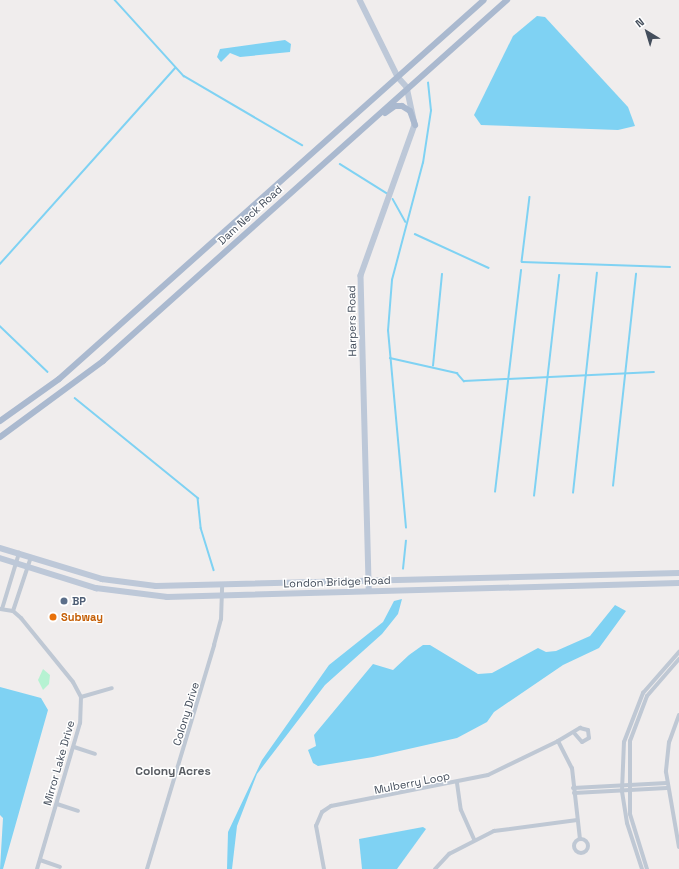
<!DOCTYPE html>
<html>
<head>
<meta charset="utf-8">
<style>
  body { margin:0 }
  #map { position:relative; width:679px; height:869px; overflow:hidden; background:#f0eded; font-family:"Space Grotesk",sans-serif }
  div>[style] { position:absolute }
  .green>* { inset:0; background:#b6f2d2 }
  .water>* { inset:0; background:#7fd2f3 }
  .stream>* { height:1.5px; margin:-0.75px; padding:0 0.75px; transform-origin:0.75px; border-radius:0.75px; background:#7fd2f3 }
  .street>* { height:4px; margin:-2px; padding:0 2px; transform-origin:2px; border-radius:2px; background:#bfc8d4 }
  .street>.ring { margin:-2px; padding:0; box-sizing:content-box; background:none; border:4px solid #bfc8d4; border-radius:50% }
  .secondary>* { height:5.5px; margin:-2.75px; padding:0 2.75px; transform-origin:2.75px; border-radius:2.75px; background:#bdc8d8 }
  .primary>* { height:6px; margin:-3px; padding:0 3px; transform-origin:3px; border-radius:3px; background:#aab9cf }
  .dots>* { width:11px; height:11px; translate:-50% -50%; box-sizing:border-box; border:2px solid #fff; border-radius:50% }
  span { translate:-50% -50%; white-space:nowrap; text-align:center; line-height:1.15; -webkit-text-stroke:3px #fff; paint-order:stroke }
  .street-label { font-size:11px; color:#444e5c }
  .service-label { font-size:11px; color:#4e5e75; font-weight:700 }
  .left { translate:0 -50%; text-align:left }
  .food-label { font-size:11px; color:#c56008; font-weight:700 }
  .neighbourhood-label { font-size:12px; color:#595d63; font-weight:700 }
  .north { position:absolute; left:627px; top:12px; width:40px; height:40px; -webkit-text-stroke:3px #fff; paint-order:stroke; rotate:322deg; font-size:11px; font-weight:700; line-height:16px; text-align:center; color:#444e5c }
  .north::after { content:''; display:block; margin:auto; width:14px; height:18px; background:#444e5c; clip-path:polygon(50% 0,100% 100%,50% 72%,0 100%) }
</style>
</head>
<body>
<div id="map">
  <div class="green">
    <i style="clip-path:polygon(43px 669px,50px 675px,49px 684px,43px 690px,38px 680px)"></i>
  </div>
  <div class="water">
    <i style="clip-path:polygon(537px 16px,545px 17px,628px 107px,635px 126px,618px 130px,481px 125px,474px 115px,513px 36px)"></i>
    <i style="clip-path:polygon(285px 40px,291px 44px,290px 52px,240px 57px,230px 53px,221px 62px,217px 57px,220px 49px)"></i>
    <i style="clip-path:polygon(402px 599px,398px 614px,382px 634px,325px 685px,257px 774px,237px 826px,232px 869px,227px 869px,228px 832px,262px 760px,329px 665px,383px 622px,394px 601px)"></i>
    <i style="clip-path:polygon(615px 605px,626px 611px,599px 648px,563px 665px,494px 712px,487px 722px,457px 738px,373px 757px,318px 766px,313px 763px,308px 750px,316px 746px,314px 735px,373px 664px,393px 670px,409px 655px,423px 645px,430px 645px,478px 674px,492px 673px,538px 648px,546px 652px,556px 651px,590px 636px)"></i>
    <i style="clip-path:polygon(0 687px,41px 698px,48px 710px,3px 869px,0 869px,3px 818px,0 815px)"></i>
    <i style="clip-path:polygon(423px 827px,426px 829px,397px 869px,362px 869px,359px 839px)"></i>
  </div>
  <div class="stream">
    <i style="left:115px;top:0;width:103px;rotate:47.8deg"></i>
    <i style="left:184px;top:76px;width:137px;rotate:30.3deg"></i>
    <i style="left:340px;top:164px;width:57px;rotate:32deg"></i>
    <i style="left:530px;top:197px;width:65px;rotate:97deg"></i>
    <i style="left:522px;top:262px;width:148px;rotate:1.9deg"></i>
    <i style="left:393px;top:199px;width:26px;rotate:61deg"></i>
    <i style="left:415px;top:234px;width:81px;rotate:24.7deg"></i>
    <i style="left:0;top:264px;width:263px;rotate:-48.2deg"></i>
    <i style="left:0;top:326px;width:66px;rotate:43.8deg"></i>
    <i style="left:390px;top:358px;width:69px;rotate:12.6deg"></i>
    <i style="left:457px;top:373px;width:11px;rotate:49deg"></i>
    <i style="left:464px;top:381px;width:190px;rotate:-2.7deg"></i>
    <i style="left:433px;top:366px;width:92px;rotate:-84.4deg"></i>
    <i style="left:75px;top:398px;width:159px;rotate:39.1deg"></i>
    <i style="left:198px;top:498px;width:30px;rotate:84deg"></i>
    <i style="left:201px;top:528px;width:44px;rotate:72.8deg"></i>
    <i style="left:613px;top:486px;width:213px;rotate:-83.8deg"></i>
    <i style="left:495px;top:492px;width:223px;rotate:-83.3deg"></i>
    <i style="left:573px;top:493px;width:221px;rotate:-83.8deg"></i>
    <i style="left:534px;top:496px;width:222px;rotate:-83.5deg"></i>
    <i style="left:406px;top:528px;width:198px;rotate:-95.2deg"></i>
    <i style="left:388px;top:331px;width:51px;rotate:-85.5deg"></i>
    <i style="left:392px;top:280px;width:121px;rotate:-75.2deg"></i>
    <i style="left:423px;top:163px;width:53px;rotate:-81.3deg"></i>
    <i style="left:431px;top:111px;width:28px;rotate:-96deg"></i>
    <i style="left:403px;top:569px;width:28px;rotate:-84deg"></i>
  </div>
  <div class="street">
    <i style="left:0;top:609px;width:13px;rotate:9deg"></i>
    <i style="left:13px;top:611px;width:11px;rotate:41deg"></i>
    <i style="left:21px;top:618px;width:82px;rotate:50.9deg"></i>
    <i style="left:73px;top:682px;width:17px;rotate:62deg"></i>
    <i style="left:81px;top:697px;width:26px;rotate:92deg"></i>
    <i style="left:80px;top:723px;width:152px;rotate:106.4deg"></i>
    <i style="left:2px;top:609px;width:59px;rotate:-73.1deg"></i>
    <i style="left:13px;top:611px;width:57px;rotate:-71.6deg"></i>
    <i style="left:81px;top:697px;width:32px;rotate:-16deg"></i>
    <i style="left:679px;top:715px;width:29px;rotate:110deg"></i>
    <i style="left:669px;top:742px;width:30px;rotate:96deg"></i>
    <i style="left:666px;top:772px;width:76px;rotate:80.2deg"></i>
    <i style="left:558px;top:741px;width:26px;rotate:-31deg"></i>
    <i style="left:580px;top:728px;width:8px;rotate:14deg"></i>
    <i style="left:588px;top:730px;width:8px;rotate:83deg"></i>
    <i style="left:589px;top:738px;width:8px;rotate:150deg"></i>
    <i style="left:582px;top:742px;width:11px;rotate:-131deg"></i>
    <i style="left:74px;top:747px;width:22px;rotate:18deg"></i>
    <i style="left:457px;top:783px;width:27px;rotate:82deg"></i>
    <i style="left:461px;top:810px;width:32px;rotate:66deg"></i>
    <i style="left:573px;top:788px;width:94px;rotate:-3deg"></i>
    <i style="left:574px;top:793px;width:93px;rotate:-3.1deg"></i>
    <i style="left:57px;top:804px;width:22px;rotate:18deg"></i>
    <i class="ring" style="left:574px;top:839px;width:10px;height:10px"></i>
    <i style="left:40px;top:860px;width:21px;rotate:19deg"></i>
    <i style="left:147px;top:869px;width:234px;rotate:-73.3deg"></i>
    <i style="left:214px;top:645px;width:27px;rotate:-75deg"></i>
    <i style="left:221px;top:619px;width:34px;rotate:-88deg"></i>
    <i style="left:324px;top:869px;width:44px;rotate:-100.5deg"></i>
    <i style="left:316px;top:826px;width:15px;rotate:-67deg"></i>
    <i style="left:322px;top:812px;width:11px;rotate:-34deg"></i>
    <i style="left:331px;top:806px;width:160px;rotate:-11.2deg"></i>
    <i style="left:488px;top:775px;width:78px;rotate:-25.9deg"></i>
    <i style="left:558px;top:741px;width:30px;rotate:63deg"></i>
    <i style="left:572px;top:768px;width:71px;rotate:83.6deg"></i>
    <i style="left:435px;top:869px;width:21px;rotate:-47deg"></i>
    <i style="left:449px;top:854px;width:51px;rotate:-27.1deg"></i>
    <i style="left:494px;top:831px;width:84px;rotate:-7.5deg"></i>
    <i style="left:642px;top:869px;width:48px;rotate:-108.1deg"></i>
    <i style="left:627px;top:823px;width:32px;rotate:-99deg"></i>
    <i style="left:622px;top:791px;width:49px;rotate:-87.7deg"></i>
    <i style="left:624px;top:742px;width:53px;rotate:-68.8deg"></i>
    <i style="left:643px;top:693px;width:55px;rotate:-48.7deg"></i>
    <i style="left:647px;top:869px;width:58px;rotate:-107.2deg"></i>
    <i style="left:630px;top:814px;width:73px;rotate:-90deg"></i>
    <i style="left:630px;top:741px;width:48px;rotate:-69.3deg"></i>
    <i style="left:647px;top:696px;width:49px;rotate:-49.1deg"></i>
  </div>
  <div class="secondary">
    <i style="left:360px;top:0;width:86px;rotate:63.7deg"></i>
    <i style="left:398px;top:77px;width:13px;rotate:48deg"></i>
    <i style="left:407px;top:87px;width:39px;rotate:78deg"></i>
    <i style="left:415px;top:125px;width:160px;rotate:109.7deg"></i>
    <i style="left:361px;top:276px;width:315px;rotate:88.5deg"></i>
    <i style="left:0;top:548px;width:107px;rotate:16.9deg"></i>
    <i style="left:102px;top:579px;width:54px;rotate:7.4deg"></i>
    <i style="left:156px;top:586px;width:523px;rotate:-1.42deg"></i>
    <i style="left:0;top:558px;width:101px;rotate:17.4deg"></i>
    <i style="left:96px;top:588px;width:72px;rotate:7.2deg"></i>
    <i style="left:167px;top:597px;width:512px;rotate:-1.57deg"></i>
  </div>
  <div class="primary">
    <i style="left:385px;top:113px;width:12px;rotate:-35deg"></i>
    <i style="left:395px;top:106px;width:7px"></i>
    <i style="left:402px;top:106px;width:9px;rotate:32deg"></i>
    <i style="left:410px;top:111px;width:15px;rotate:70deg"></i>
    <i style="left:0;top:421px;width:72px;rotate:-35.4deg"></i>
    <i style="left:59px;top:379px;width:569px;rotate:-41.73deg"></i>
    <i style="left:0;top:437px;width:128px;rotate:-36.4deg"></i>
    <i style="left:103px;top:361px;width:542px;rotate:-41.78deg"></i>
  </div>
  <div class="dots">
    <i style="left:64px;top:601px;background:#5c6f8a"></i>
    <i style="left:53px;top:617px;background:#e8710a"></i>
  </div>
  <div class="street-label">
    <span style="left:250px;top:215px;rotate:-42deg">Dam Neck Road</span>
    <span style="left:352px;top:321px;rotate:-91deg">Harpers Road</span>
    <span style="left:337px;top:582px;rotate:-2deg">London Bridge Road</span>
    <span style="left:186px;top:714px;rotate:-73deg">Colony Drive</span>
    <span style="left:59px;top:763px;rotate:-74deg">Mirror Lake Drive</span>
    <span style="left:412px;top:783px;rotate:-11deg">Mulberry Loop</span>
  </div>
  <div class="service-label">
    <span class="left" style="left:72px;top:601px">BP</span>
  </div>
  <div class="food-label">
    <span class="left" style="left:61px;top:617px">Subway</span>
  </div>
  <div class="neighbourhood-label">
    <span style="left:173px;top:772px">Colony Acres</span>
  </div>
  <div class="north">N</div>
</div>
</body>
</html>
